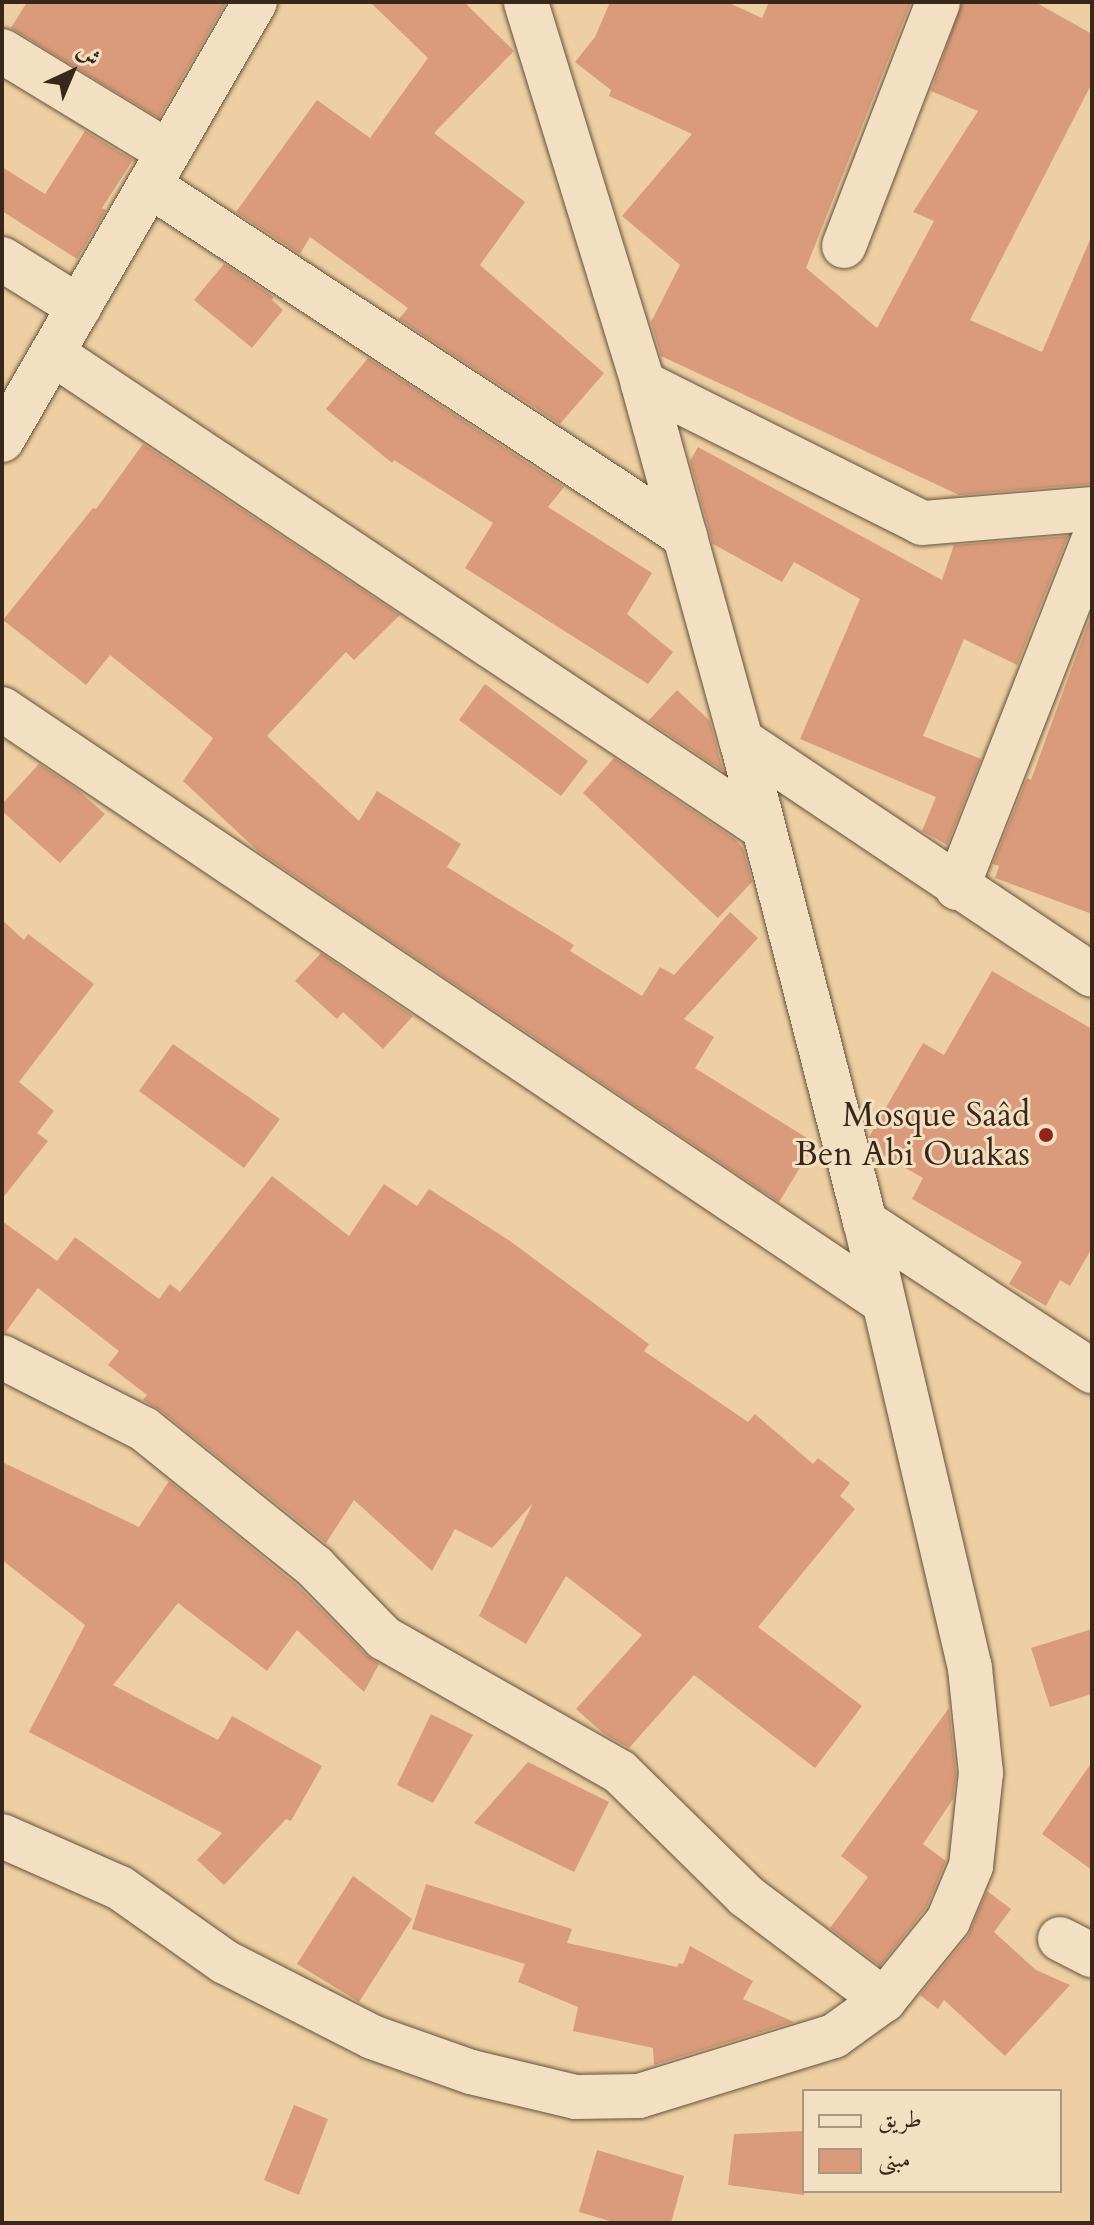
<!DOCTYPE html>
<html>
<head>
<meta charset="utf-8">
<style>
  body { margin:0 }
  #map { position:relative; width:1094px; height:2225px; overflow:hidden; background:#edcfa3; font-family:Cardo,Amiri,serif }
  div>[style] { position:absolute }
  .building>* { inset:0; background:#da9b7c }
  .roads { filter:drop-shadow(0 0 2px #66523c) drop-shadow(0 0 2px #66523c) }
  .street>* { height:44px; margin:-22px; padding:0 22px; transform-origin:22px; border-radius:22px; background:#f3e0c3 }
  .secondary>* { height:44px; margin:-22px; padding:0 22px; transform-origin:22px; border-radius:22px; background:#f3e0c3 }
  .dots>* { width:22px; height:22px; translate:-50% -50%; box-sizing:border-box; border:4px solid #f3e0c3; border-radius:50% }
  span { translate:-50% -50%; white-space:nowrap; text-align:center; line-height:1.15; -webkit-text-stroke:6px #f3e0c3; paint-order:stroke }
  .poi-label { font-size:34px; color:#392819 }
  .right { translate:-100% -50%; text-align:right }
  .frame { position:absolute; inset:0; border:4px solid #392819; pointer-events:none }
  .legend { position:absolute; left:802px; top:2089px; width:260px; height:104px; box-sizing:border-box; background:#f3e0c3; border:2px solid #a9967f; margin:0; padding:10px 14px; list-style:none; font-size:24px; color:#392819 }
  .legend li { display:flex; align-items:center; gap:16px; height:40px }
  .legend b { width:40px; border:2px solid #a9967f }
  .north { position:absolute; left:32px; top:32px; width:80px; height:80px; -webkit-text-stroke:6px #f3e0c3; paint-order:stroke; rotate:44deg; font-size:22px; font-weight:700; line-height:32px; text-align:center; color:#392819 }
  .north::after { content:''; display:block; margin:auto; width:28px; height:36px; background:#392819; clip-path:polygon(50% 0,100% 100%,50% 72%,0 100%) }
</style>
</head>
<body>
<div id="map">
  <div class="building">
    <i style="clip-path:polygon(27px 2px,226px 2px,159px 118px,11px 28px)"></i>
    <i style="clip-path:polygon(370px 2px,464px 2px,514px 51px,434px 133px,525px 202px,480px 265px,604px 373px,560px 424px,399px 319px,408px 308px,310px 237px,300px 254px,236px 212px,317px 100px,370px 138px,428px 58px)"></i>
    <i style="clip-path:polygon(610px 2px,727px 2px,762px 18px,769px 2px,911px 2px,806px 268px,877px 328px,934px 221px,913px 212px,978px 111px,931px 91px,962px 2px,1035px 2px,1092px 34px,1092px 83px,970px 320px,1042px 352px,1092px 235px,1092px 484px,959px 495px,661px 356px,651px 322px,680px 265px,622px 216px,692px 134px,609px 96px,611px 90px,575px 62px,595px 37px)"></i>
    <i style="clip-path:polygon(85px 131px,133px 160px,102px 208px,106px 210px,77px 259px,2px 211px,2px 167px,45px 194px)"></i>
    <i style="clip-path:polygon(224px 264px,274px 297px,272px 300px,283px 310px,252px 348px,194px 300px)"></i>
    <i style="clip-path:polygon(368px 358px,564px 487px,548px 507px,652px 573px,627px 614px,673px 652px,648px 684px,465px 568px,493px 523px,394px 460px,392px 463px,326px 409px)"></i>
    <i style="clip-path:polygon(143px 444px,400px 615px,354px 660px,346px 652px,267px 736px,359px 821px,377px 791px,461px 844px,447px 867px,574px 945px,570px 951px,642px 996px,660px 967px,674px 975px,730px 912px,758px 938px,684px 1019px,714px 1037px,695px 1068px,815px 1143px,779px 1202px,259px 852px,183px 781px,213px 738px,110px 655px,86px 685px,3px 620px,93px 508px,96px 509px)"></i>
    <i style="clip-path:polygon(698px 447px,942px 580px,954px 545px,1068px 536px,1017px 665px,964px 639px,923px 736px,981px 759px,947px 845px,922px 831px,936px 797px,800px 739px,860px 599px,794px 562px,782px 582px,713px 544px,690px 461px)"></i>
    <i style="clip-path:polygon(1092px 612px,1092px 914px,995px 878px,999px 866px,993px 864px,1027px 778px,1031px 780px)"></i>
    <i style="clip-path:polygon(485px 684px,588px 761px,561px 796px,459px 720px)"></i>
    <i style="clip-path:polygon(677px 690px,710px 721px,723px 771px,648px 721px)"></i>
    <i style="clip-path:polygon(614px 758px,736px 840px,743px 848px,752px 882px,718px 918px,583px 793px)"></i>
    <i style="clip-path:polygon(39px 764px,78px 790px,105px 814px,60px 863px,2px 811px,2px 804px)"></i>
    <i style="clip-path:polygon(2px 920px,24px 940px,28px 934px,94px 984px,19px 1082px,54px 1111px,37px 1133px,48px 1141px,2px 1199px)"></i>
    <i style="clip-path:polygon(321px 953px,413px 1016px,383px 1049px,343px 1012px,337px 1019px,295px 981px)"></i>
    <i style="clip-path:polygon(992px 971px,1092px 1029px,1092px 1248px,1070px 1286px,1060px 1280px,1046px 1306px,1009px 1284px,1022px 1262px,912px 1199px,923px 1178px,872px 1149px,869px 1137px,923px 1043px,944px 1055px)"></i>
    <i style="clip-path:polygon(173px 1044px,280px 1119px,244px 1168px,139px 1091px)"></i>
    <i style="clip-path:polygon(272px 1176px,349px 1236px,384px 1184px,417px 1206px,429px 1189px,510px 1241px,649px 1344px,644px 1351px,748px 1422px,755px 1414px,813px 1464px,818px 1458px,850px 1483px,840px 1496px,855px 1509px,758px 1627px,862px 1706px,815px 1768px,694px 1675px,629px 1748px,604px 1734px,576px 1709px,642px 1635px,566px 1576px,526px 1644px,479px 1616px,533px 1503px,492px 1548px,455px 1529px,432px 1571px,354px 1500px,326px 1543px,160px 1410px,143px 1400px,147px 1395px,108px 1365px,119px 1351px,38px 1288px,5px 1333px,2px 1332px,2px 1221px,57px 1261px,75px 1237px,159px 1299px,170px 1284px,180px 1292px)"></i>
    <i style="clip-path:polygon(2px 1462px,139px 1527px,169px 1481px,298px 1586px,366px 1655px,379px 1664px,364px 1692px,297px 1630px,267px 1671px,178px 1603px,113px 1685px,218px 1740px,232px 1716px,322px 1766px,291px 1821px,286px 1819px,224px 1885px,197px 1860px,222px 1833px,29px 1732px,85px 1625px,2px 1560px)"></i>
    <i style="clip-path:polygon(1092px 1629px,1092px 1694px,1050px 1707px,1031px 1648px)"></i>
    <i style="clip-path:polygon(949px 1708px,956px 1773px,953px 1799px,923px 1844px,946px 1861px,926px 1908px,880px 1966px,830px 1928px,868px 1877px,841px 1856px)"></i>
    <i style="clip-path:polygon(431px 1714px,473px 1735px,433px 1803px,397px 1785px)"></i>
    <i style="clip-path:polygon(528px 1762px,609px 1802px,574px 1872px,474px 1823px)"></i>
    <i style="clip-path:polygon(1092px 1762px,1092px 1870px,1042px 1834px)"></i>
    <i style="clip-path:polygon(353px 1876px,412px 1919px,359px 2002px,297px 1964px)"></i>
    <i style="clip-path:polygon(426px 1884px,572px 1929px,567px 1943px,677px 1967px,679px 1963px,683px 1964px,690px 1946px,753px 1981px,743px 1999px,794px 2022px,654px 2065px,653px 2048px,573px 2031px,578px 2007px,518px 1982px,525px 1964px,412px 1929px)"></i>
    <i style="clip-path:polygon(987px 1891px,1011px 1909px,994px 1932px,1036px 1970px,1070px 1985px,1005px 2056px,944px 2000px,938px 2009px,920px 1995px,968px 1936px)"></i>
    <i style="clip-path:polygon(294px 2105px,328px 2119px,299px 2195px,264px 2180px)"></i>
    <i style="clip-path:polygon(804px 2131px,804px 2195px,728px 2185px,734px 2134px)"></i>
    <i style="clip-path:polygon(597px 2150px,684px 2176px,671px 2223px,617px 2223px,579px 2212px)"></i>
  </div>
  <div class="roads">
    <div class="street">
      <i style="left:2px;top:51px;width:194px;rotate:31.3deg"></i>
      <i style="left:149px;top:185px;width:641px;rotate:33.22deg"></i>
      <i style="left:844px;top:246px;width:261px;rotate:-68.9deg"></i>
      <i style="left:2px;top:259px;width:91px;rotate:31.9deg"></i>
      <i style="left:52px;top:353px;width:854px;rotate:33.73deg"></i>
      <i style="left:643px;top:383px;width:312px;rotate:26.6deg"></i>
      <i style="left:922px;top:523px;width:171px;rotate:-4.7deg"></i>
      <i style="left:2px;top:440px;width:506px;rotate:-59.99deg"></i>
      <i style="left:2px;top:709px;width:1061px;rotate:33.93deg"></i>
      <i style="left:741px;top:740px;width:422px;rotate:33.8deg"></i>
      <i style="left:957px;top:888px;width:370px;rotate:-68.6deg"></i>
      <i style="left:865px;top:1222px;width:272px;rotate:33.3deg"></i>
      <i style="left:2px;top:1357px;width:159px;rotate:26.9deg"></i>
      <i style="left:144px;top:1429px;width:220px;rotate:38.9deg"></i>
      <i style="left:315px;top:1567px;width:99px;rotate:45.8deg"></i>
      <i style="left:384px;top:1638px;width:271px;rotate:29.6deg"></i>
      <i style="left:620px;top:1772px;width:177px;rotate:44.5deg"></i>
      <i style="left:746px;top:1896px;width:173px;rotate:37deg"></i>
      <i style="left:1060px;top:1939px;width:36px;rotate:27deg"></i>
    </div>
    <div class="secondary">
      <i style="left:2px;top:1836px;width:129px;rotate:23.8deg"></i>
      <i style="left:120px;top:1888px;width:128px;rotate:35.2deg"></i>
      <i style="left:225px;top:1962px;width:165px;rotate:27deg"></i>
      <i style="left:372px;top:2037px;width:105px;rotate:19.5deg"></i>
      <i style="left:471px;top:2072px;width:108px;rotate:13.4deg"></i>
      <i style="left:576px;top:2097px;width:63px;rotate:-0.9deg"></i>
      <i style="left:639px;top:2096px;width:204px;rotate:-17.1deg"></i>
      <i style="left:834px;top:2036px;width:62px;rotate:-35.8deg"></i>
      <i style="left:884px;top:2000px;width:102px;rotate:-51deg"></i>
      <i style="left:948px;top:1921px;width:60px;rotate:-67.3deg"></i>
      <i style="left:971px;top:1866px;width:94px;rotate:-83.9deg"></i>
      <i style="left:981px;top:1773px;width:106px;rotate:-96deg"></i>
      <i style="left:970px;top:1668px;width:458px;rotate:-103.2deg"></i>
      <i style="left:865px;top:1222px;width:498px;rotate:-104.4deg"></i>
      <i style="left:741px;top:740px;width:370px;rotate:-105.4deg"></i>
      <i style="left:643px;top:383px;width:399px;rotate:-107.1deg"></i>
    </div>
  </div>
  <div class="dots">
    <i style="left:1046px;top:1135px;background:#8f2418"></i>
  </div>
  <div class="poi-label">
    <span class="right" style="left:1030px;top:1135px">Mosque Saâd<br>Ben Abi Ouakas</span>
  </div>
  <div class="frame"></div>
  <ul class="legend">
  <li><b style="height:10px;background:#f3e0c3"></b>طريق</li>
  <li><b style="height:22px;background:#da9b7c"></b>مبنى</li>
  </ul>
  <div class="north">ش</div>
</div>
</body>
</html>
